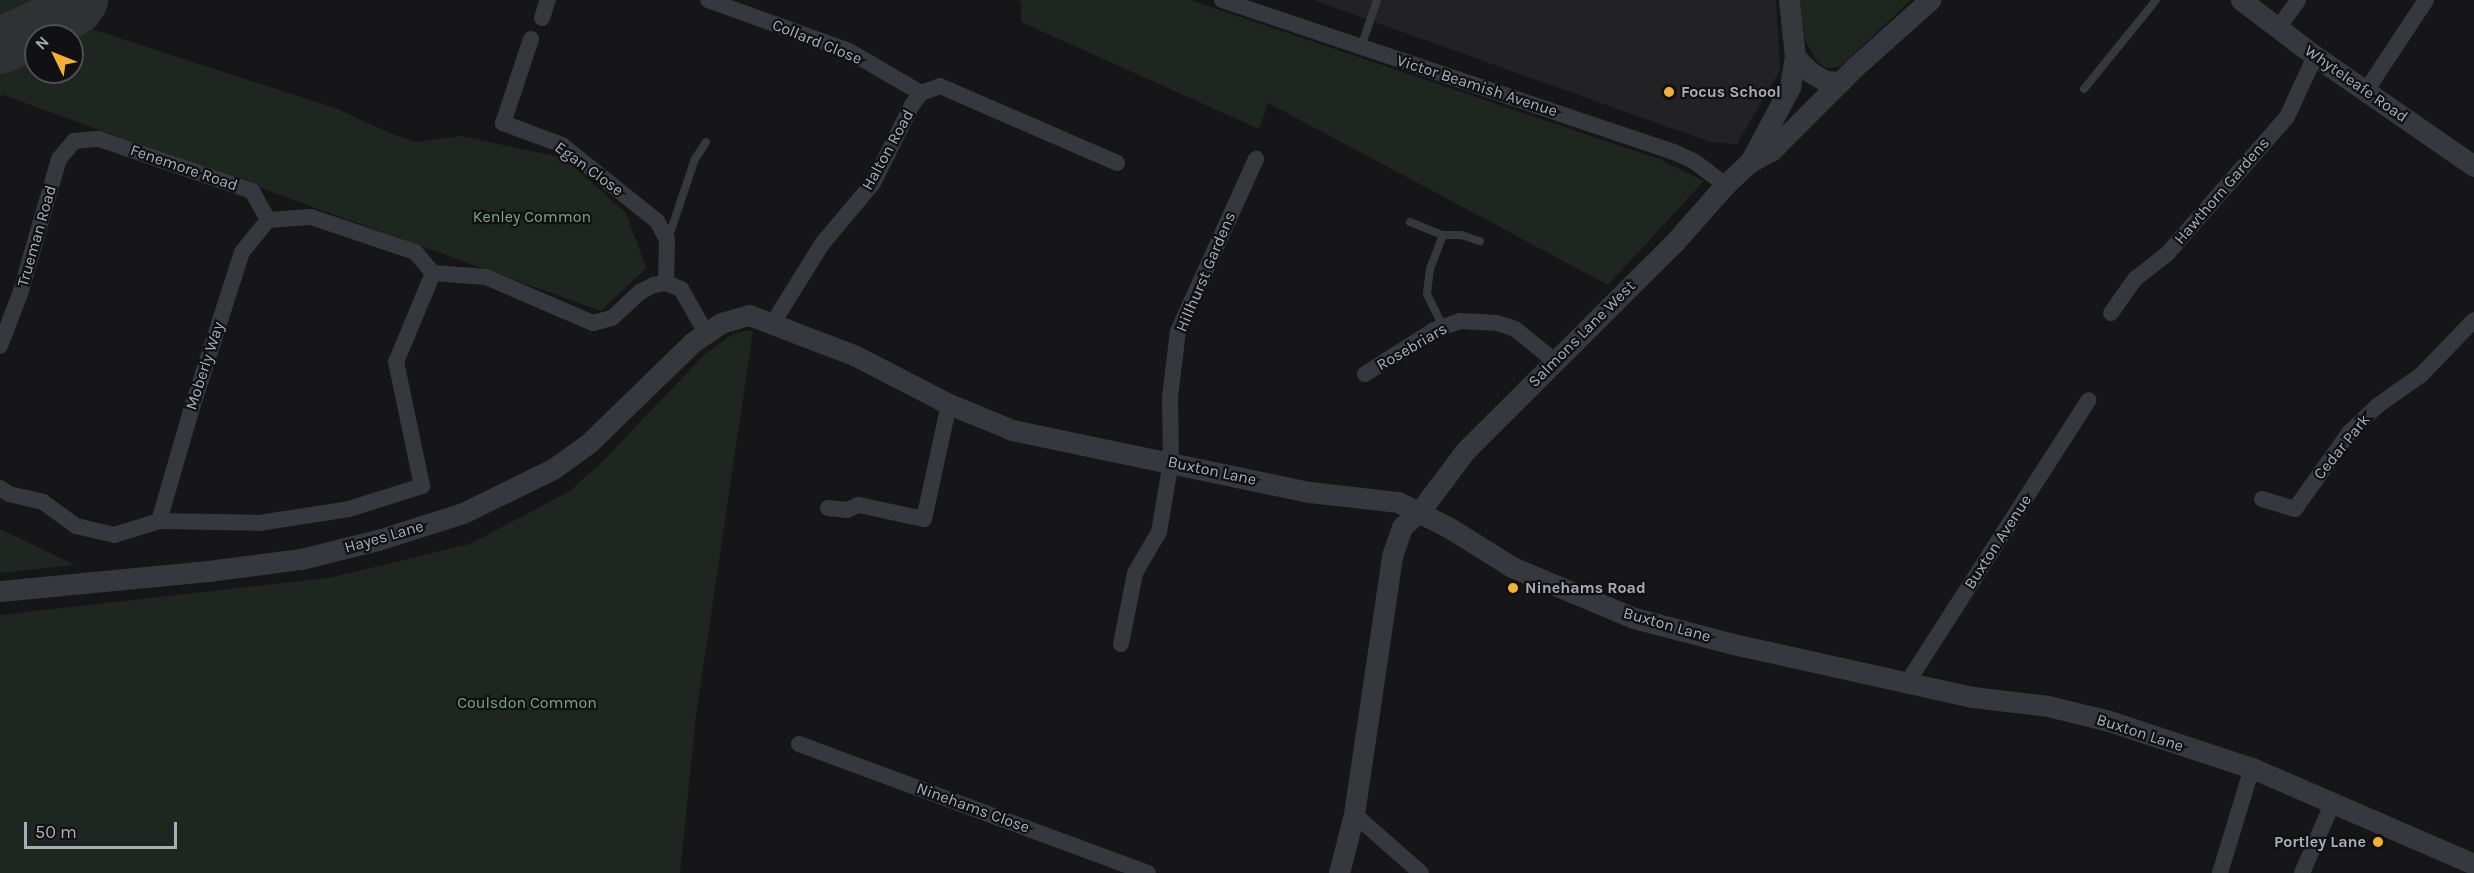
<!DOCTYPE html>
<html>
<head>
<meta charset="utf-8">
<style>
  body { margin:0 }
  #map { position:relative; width:2474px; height:873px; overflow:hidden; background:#161618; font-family:Karla,sans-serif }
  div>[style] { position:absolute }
  .built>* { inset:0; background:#222225 }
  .green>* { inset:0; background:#1e261f }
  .taxiway>* { height:56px; margin:-28px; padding:0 28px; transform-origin:28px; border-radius:28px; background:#303135 }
  .service>* { height:8px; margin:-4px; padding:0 4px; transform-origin:4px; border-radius:4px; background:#37383d }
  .minor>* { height:16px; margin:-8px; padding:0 8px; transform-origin:8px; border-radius:8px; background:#37383d }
  .tertiary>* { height:21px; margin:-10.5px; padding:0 10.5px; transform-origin:10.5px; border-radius:10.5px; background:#37383d }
  .dots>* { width:16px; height:16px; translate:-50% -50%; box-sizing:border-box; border:3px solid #111113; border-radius:50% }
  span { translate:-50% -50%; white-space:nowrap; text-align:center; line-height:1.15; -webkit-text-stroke:4.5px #111113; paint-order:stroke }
  .street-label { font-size:16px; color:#a8adb8 }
  .poi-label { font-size:16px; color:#a8adb8; font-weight:700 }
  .left { translate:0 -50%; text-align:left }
  .right { translate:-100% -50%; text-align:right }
  .park-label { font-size:16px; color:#7fa381 }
  .north { position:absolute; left:24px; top:24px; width:60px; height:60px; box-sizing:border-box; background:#111113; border:2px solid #4d4f55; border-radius:50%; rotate:313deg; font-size:16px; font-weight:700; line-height:24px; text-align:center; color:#a8adb8 }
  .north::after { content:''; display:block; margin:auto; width:21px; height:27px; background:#f2b134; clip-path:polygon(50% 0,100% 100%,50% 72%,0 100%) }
  .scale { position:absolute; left:24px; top:822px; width:153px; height:27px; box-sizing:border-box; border:3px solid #a8adb8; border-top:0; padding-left:8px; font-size:18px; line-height:21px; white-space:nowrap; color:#a8adb8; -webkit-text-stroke:4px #111113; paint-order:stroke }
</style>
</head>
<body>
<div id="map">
  <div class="built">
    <i style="clip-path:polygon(1313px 0,1776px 0,1780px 70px,1737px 144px,1710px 142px)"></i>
  </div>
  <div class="green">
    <i style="clip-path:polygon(0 0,54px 0,0 28px)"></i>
    <i style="clip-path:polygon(1017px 0,1190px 0,1659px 159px,1704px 181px,1608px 285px,1268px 103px,1259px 129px,1021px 22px,1021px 2px)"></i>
    <i style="clip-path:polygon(1800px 0,1911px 0,1841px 66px,1827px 69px,1816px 60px,1805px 40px)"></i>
    <i style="clip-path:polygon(76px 24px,338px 109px,387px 132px,416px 142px,461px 136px,564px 158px,626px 213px,646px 268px,601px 311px,3px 95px,0 96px,0 61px,36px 44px,36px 72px,72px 72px,72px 36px,52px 36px)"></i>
    <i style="clip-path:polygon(743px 331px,753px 331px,696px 716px,680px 873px,0 873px,0 615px,328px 578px,470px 544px,570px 491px,604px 460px,705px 354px,733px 334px)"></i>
    <i style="clip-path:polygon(0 529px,75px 565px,0 573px)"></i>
  </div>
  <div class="taxiway">
    <i style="left:0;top:46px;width:54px;rotate:-25.1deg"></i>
    <i style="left:49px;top:23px;width:31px;rotate:-32deg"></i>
    <i style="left:75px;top:7px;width:9px;rotate:-54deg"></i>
  </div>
  <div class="service">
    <i style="left:1361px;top:47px;width:50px;rotate:-71.2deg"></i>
    <i style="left:2084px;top:89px;width:114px;rotate:-51deg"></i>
    <i style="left:1410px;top:222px;width:35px;rotate:22deg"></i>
    <i style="left:1443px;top:235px;width:18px"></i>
    <i style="left:1461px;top:235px;width:20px;rotate:18deg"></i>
    <i style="left:1443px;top:235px;width:36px;rotate:111deg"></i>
    <i style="left:1430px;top:269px;width:25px;rotate:97deg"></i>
    <i style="left:1427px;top:294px;width:37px;rotate:64deg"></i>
    <i style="left:668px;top:239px;width:84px;rotate:-71.4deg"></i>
    <i style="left:695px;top:159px;width:20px;rotate:-57deg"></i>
  </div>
  <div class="minor">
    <i style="left:708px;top:0;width:150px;rotate:19.9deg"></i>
    <i style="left:849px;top:51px;width:83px;rotate:30.3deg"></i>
    <i style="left:1222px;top:0;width:477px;rotate:18.6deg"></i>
    <i style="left:1674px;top:152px;width:23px;rotate:25deg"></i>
    <i style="left:1695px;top:162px;width:38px;rotate:37deg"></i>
    <i style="left:542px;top:18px;width:19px;rotate:-72deg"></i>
    <i style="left:2278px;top:28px;width:34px;rotate:-54deg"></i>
    <i style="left:531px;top:39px;width:89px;rotate:108.4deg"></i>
    <i style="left:503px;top:123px;width:63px;rotate:20.4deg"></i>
    <i style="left:562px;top:145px;width:122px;rotate:38.7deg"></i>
    <i style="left:657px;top:221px;width:21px;rotate:62deg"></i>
    <i style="left:667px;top:240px;width:43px;rotate:91.3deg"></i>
    <i style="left:2366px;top:91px;width:109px;rotate:-56.6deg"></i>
    <i style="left:2111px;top:313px;width:42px;rotate:-54.8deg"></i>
    <i style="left:2135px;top:279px;width:41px;rotate:-38deg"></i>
    <i style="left:2167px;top:254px;width:182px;rotate:-48.8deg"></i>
    <i style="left:2287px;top:117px;width:67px;rotate:-65.3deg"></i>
    <i style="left:773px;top:323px;width:93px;rotate:-58.2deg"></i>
    <i style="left:822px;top:244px;width:80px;rotate:-50.1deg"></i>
    <i style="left:873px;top:183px;width:87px;rotate:-63.4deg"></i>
    <i style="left:912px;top:105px;width:15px;rotate:-53deg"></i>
    <i style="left:921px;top:93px;width:20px;rotate:-20deg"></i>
    <i style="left:940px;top:86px;width:193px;rotate:23.5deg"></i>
    <i style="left:0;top:346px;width:56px;rotate:-69deg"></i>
    <i style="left:20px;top:294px;width:141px;rotate:-73.9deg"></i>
    <i style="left:59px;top:159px;width:23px;rotate:-50deg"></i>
    <i style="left:74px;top:141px;width:25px;rotate:-5deg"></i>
    <i style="left:99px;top:139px;width:162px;rotate:18.8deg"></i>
    <i style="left:252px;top:191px;width:33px;rotate:61deg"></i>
    <i style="left:268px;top:220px;width:43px;rotate:-4deg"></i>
    <i style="left:311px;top:217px;width:110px;rotate:18.6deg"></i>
    <i style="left:415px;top:252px;width:28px;rotate:49deg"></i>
    <i style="left:433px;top:273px;width:53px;rotate:4.3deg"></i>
    <i style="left:486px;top:277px;width:116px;rotate:23.3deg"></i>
    <i style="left:593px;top:323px;width:20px;rotate:-15deg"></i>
    <i style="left:612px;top:318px;width:38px;rotate:-43deg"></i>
    <i style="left:640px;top:292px;width:16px;rotate:-27deg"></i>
    <i style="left:654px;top:285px;width:12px;rotate:-9deg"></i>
    <i style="left:666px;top:283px;width:16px;rotate:22deg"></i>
    <i style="left:681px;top:289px;width:51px;rotate:60.4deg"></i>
    <i style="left:1365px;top:374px;width:82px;rotate:-32.5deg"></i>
    <i style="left:1434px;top:330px;width:28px;rotate:-19deg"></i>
    <i style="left:1460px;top:321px;width:37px;rotate:3deg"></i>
    <i style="left:1497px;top:323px;width:19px;rotate:18deg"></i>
    <i style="left:1515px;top:329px;width:51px;rotate:38.7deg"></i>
    <i style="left:0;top:488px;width:11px;rotate:34deg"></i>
    <i style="left:9px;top:494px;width:35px;rotate:13deg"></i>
    <i style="left:43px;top:502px;width:41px;rotate:36deg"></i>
    <i style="left:76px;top:526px;width:39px;rotate:13deg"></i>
    <i style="left:114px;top:535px;width:47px;rotate:-17.3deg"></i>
    <i style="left:159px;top:521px;width:100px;rotate:1.1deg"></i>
    <i style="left:259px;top:523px;width:91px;rotate:-8.8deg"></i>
    <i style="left:349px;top:509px;width:77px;rotate:-17.5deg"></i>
    <i style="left:422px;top:486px;width:127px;rotate:-101.8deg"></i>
    <i style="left:396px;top:362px;width:96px;rotate:-67.4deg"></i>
    <i style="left:2262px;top:499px;width:34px;rotate:17deg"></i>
    <i style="left:2295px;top:509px;width:93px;rotate:-54.6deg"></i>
    <i style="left:2349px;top:433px;width:39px;rotate:-44deg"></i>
    <i style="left:2377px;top:406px;width:54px;rotate:-35.2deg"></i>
    <i style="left:2421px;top:375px;width:76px;rotate:-46.1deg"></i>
    <i style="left:828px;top:508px;width:19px;rotate:6deg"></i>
    <i style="left:847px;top:510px;width:13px;rotate:-23deg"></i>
    <i style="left:859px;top:505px;width:66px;rotate:12.2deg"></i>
    <i style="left:924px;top:519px;width:118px;rotate:-77.7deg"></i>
    <i style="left:159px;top:521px;width:111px;rotate:-73.8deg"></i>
    <i style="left:190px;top:414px;width:170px;rotate:-72.2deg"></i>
    <i style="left:242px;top:252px;width:41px;rotate:-50.9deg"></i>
    <i style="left:1121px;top:644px;width:72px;rotate:-78.8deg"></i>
    <i style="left:1135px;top:573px;width:48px;rotate:-59.7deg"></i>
    <i style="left:1159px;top:532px;width:71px;rotate:-80.3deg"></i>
    <i style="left:1171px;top:462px;width:65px;rotate:-90.9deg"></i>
    <i style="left:1170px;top:397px;width:66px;rotate:-83.1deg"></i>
    <i style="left:1178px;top:331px;width:189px;rotate:-65.6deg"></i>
    <i style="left:1907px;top:683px;width:336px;rotate:-57.3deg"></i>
    <i style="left:799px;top:744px;width:372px;rotate:20.3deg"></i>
    <i style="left:1354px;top:814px;width:89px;rotate:41.4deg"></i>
    <i style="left:2220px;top:873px;width:110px;rotate:-73.1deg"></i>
    <i style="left:2302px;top:873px;width:77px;rotate:-66.4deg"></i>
  </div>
  <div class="tertiary">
    <i style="left:2241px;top:0;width:93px;rotate:37.1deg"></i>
    <i style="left:2315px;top:56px;width:193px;rotate:34.7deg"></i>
    <i style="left:1795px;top:57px;width:21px;rotate:45deg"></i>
    <i style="left:1810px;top:72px;width:17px;rotate:31deg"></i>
    <i style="left:1825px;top:81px;width:15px;rotate:4deg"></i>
    <i style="left:1750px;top:162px;width:85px;rotate:-61.9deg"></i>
    <i style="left:1790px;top:87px;width:30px;rotate:-81deg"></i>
    <i style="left:1795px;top:57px;width:57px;rotate:-96deg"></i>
    <i style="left:0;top:591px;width:209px;rotate:-5.5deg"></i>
    <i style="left:208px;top:571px;width:94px;rotate:-7.4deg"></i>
    <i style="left:301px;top:559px;width:79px;rotate:-13.9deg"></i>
    <i style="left:378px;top:540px;width:89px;rotate:-17.6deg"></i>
    <i style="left:463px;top:513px;width:100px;rotate:-26.1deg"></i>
    <i style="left:553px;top:469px;width:44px;rotate:-35.8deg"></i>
    <i style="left:589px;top:443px;width:145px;rotate:-44.2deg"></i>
    <i style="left:693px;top:342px;width:34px;rotate:-34deg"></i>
    <i style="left:721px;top:323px;width:29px;rotate:-16deg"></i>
    <i style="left:749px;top:315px;width:112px;rotate:20.9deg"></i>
    <i style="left:854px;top:355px;width:107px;rotate:27.3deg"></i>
    <i style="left:949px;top:404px;width:68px;rotate:22.4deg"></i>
    <i style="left:1012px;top:430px;width:304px;rotate:11.8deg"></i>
    <i style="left:1310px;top:492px;width:89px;rotate:6.5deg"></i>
    <i style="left:1398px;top:502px;width:56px;rotate:26.6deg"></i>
    <i style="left:1448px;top:527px;width:75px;rotate:32deg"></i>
    <i style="left:1512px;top:567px;width:132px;rotate:22.7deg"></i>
    <i style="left:1634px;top:618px;width:102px;rotate:14.7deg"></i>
    <i style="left:1733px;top:644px;width:246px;rotate:12.5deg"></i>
    <i style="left:1973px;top:697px;width:76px;rotate:6.8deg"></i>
    <i style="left:2048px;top:706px;width:63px;rotate:13.8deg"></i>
    <i style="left:2109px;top:721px;width:151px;rotate:18.2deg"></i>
    <i style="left:2252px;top:768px;width:242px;rotate:23.4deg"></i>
    <i style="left:1339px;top:873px;width:61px;rotate:-75.7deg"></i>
    <i style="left:1354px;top:814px;width:261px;rotate:-81.6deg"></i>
    <i style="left:1392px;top:556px;width:31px;rotate:-71deg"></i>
    <i style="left:1402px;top:527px;width:24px;rotate:-42deg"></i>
    <i style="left:1420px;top:511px;width:76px;rotate:-53deg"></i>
    <i style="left:1466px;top:450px;width:292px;rotate:-44.9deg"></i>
    <i style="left:1673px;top:244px;width:79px;rotate:-48.6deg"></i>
    <i style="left:1725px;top:185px;width:34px;rotate:-43deg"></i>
    <i style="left:1750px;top:162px;width:24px;rotate:-28deg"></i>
    <i style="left:1771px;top:151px;width:119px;rotate:-45deg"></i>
    <i style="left:1855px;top:67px;width:101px;rotate:-41.8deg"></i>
  </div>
  <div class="dots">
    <i style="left:1669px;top:92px;background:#f2b134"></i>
    <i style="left:1513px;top:588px;background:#f2b134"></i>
    <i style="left:2378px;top:842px;background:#f2b134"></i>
  </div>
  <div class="street-label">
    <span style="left:817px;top:42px;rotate:22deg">Collard Close</span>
    <span style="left:2356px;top:84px;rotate:35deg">Whyteleafe Road</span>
    <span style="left:1477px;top:86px;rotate:18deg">Victor Beamish Avenue</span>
    <span style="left:888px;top:150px;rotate:-61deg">Halton Road</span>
    <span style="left:184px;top:168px;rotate:19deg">Fenemore Road</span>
    <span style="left:589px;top:169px;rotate:36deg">Egan Close</span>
    <span style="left:2222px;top:191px;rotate:-49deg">Hawthorn Gardens</span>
    <span style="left:37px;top:236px;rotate:-74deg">Trueman Road</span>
    <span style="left:1206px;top:272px;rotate:-67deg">Hillhurst Gardens</span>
    <span style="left:1582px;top:334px;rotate:-45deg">Salmons Lane West</span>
    <span style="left:1412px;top:347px;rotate:-30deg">Rosebriars</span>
    <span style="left:205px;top:366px;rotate:-72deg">Moberly Way</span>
    <span style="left:2342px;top:447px;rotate:-51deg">Cedar Park</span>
    <span style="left:1212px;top:471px;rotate:12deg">Buxton Lane</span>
    <span style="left:384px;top:537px;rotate:-16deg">Hayes Lane</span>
    <span style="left:1998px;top:542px;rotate:-57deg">Buxton Avenue</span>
    <span style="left:1667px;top:625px;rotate:16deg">Buxton Lane</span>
    <span style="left:2140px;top:733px;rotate:18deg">Buxton Lane</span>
    <span style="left:973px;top:808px;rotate:20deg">Ninehams Close</span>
  </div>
  <div class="poi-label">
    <span class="left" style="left:1681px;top:92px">Focus School</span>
    <span class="left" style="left:1525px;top:588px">Ninehams Road</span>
    <span class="right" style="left:2366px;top:842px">Portley Lane</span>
  </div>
  <div class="park-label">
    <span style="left:532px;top:217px">Kenley Common</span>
    <span style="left:527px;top:703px">Coulsdon Common</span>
  </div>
  <div class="north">N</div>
  <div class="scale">50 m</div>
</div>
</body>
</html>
